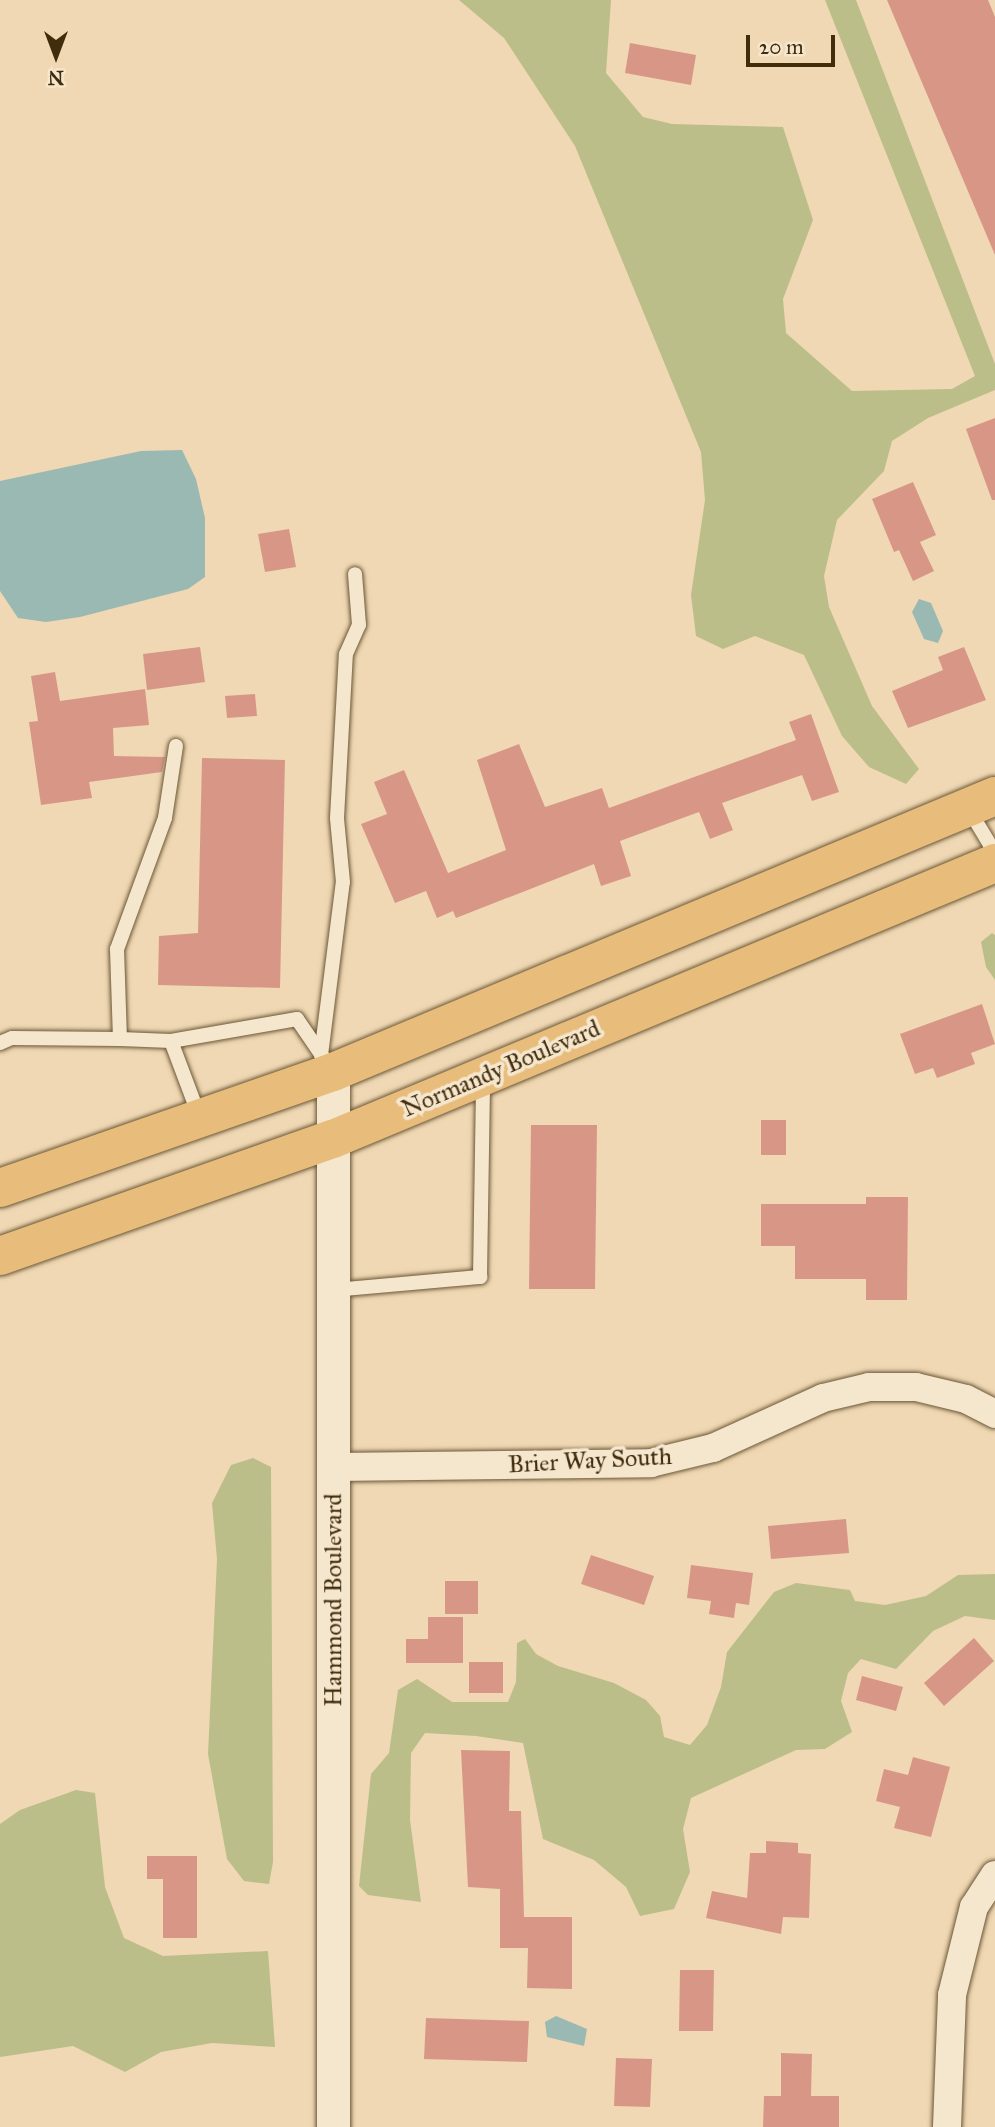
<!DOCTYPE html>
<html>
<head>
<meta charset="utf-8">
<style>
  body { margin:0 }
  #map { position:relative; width:995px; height:2127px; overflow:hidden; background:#efd8b3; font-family:"IM FELL Great Primer",serif }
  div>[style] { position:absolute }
  .green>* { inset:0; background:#bcbe8a }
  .water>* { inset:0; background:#9ab9b2 }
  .building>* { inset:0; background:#d89786 }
  .roads { filter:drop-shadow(0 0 2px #6c5736) drop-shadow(0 0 2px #6c5736) }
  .service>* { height:14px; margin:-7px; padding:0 7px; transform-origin:7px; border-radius:7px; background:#f5e6ce }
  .minor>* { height:28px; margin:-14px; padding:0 14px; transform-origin:14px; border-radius:14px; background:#f5e6ce }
  .tertiary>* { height:33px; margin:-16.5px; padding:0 16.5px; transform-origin:16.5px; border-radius:16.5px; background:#f5e6ce }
  .primary>* { height:38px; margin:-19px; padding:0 19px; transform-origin:19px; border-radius:19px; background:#e8bc7a }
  span { translate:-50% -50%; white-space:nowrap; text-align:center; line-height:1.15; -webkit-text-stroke:7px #f5e6ce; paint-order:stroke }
  .street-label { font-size:24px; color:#412c0c }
  .north { position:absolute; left:21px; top:21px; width:70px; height:70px; -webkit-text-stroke:5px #f5e6ce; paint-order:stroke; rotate:180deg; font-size:19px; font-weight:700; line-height:28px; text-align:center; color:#412c0c }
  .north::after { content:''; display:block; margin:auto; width:24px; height:32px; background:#412c0c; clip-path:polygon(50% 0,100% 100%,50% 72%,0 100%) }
  .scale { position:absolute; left:746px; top:35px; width:89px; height:32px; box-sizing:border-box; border:4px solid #412c0c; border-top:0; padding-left:9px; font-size:21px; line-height:24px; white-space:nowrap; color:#412c0c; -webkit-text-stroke:5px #f5e6ce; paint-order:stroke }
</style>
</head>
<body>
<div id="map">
  <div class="green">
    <i style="clip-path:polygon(459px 0,611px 0,606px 73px,643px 117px,672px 124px,783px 127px,813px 220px,783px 299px,786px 333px,852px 391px,952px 389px,975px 376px,825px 0,856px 0,995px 364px,995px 390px,928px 418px,892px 441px,884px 471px,837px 520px,824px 576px,829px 607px,872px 706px,919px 769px,906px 784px,869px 767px,842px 736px,804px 655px,755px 636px,723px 649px,696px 636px,691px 595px,705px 500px,701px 452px,575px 146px,504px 38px)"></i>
    <i style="clip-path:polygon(992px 933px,995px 935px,995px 980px,986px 967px,981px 942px)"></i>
    <i style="clip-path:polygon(253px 1458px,271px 1467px,273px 1862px,269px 1884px,244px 1881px,227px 1859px,208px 1754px,217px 1559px,212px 1503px,231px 1465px)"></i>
    <i style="clip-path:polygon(995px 1574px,995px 1620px,965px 1616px,933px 1631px,896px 1669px,861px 1659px,848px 1673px,841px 1701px,852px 1732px,825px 1749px,796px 1750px,691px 1798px,683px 1829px,690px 1872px,674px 1909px,640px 1916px,626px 1887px,594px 1860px,543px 1839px,523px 1743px,476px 1736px,425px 1733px,411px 1753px,410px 1820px,421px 1902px,368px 1895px,359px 1886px,371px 1774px,389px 1753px,398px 1690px,417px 1679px,452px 1702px,508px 1702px,516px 1682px,517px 1643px,525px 1639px,536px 1654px,558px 1666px,614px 1683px,646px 1700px,660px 1716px,664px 1737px,690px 1745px,707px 1725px,721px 1687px,727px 1652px,774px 1592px,796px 1583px,850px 1590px,855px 1601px,885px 1605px,926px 1596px,958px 1575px)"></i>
    <i style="clip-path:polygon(76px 1790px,95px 1793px,105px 1887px,124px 1938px,163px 1956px,268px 1951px,275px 2047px,212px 2043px,161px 2052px,125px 2072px,73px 2046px,0 2057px,0 1824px,20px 1810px)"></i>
  </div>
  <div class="water">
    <i style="clip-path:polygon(182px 450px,196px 479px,205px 518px,205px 577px,188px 589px,80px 617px,46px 622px,18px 618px,0 591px,0 481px,141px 451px)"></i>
    <i style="clip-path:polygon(919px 599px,931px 603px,943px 631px,938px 643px,924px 639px,912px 612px)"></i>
    <i style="clip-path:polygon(556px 2016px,587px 2029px,584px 2046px,547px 2037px,545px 2022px)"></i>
  </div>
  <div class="building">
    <i style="clip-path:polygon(887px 0,988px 0,995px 17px,995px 255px)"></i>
    <i style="clip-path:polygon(630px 43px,696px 55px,691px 85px,625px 73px)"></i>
    <i style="clip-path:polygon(995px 418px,995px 500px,992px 500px,966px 429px)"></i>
    <i style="clip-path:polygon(913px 482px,936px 535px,920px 542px,934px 571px,913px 581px,899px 550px,894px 552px,872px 499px)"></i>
    <i style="clip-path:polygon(289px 529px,296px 567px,265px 572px,258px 534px)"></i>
    <i style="clip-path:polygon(200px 647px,205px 682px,147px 690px,143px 654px)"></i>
    <i style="clip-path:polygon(964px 647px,986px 700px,908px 728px,892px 691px,943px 670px,938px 657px)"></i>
    <i style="clip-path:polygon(55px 672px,60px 701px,145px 689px,149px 725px,113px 728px,114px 756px,165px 757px,162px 772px,89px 782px,92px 798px,41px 805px,29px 722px,38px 721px,31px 676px)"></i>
    <i style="clip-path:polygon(255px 694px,257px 716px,227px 718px,225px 696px)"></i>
    <i style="clip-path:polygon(811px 714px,839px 792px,812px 801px,802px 775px,722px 803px,733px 830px,710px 839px,699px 812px,620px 841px,631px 876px,601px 886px,594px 864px,456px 918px,453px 911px,437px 918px,426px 891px,395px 903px,361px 824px,387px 814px,374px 782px,404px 770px,448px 873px,506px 850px,477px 760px,519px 744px,545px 807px,602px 788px,609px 808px,796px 740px,789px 722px)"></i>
    <i style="clip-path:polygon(202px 758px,285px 760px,280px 988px,158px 985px,159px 936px,198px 933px)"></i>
    <i style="clip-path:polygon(982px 1004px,995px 1044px,971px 1053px,975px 1064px,937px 1078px,933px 1068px,915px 1074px,900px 1034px)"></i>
    <i style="clip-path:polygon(761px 1120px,786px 1120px,786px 1155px,761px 1155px)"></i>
    <i style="clip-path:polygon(531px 1125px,597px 1125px,595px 1289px,529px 1289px)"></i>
    <i style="clip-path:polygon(866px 1197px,908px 1197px,907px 1300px,866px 1300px,866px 1279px,795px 1279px,795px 1246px,761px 1246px,761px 1204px,866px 1204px)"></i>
    <i style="clip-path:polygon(846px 1519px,849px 1553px,771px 1559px,768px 1526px)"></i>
    <i style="clip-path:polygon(591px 1555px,654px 1576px,644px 1605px,581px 1584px)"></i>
    <i style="clip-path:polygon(691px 1565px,753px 1573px,749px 1605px,736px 1603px,734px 1618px,709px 1614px,711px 1601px,687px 1598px)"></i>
    <i style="clip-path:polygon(445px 1581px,478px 1581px,478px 1614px,445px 1614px)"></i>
    <i style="clip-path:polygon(428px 1617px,463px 1617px,463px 1663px,406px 1663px,406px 1639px,428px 1639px)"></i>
    <i style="clip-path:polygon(974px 1638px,994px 1661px,944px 1706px,924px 1683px)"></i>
    <i style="clip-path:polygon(469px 1662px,503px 1662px,503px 1693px,469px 1693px)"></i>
    <i style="clip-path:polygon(862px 1676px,903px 1687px,896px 1711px,856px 1700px)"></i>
    <i style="clip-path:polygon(461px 1750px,510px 1751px,509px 1811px,521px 1811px,524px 1917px,572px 1917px,572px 1989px,527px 1988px,528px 1948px,500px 1948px,500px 1889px,468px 1887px)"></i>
    <i style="clip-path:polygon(913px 1757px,950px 1767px,931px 1837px,894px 1828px,900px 1807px,876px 1801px,884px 1769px,908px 1775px)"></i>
    <i style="clip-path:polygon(766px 1841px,798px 1843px,798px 1853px,811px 1854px,809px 1918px,783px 1917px,781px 1934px,706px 1918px,712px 1891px,747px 1898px,750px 1853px,766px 1853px)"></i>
    <i style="clip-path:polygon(147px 1856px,197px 1856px,197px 1938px,163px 1938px,163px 1879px,147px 1879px)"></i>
    <i style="clip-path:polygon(680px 1970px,714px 1970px,713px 2031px,679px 2031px)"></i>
    <i style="clip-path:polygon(426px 2018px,529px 2021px,527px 2062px,424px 2059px)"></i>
    <i style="clip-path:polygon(781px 2053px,812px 2054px,811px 2096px,839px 2096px,839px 2127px,763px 2127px,764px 2096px,781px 2096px)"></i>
    <i style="clip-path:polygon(616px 2058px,652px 2059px,650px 2107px,614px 2106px)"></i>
  </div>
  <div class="roads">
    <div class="service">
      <i style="left:176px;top:746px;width:73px;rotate:98.7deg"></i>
      <i style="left:165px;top:818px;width:140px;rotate:110.1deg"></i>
      <i style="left:117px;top:949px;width:90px;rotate:88.1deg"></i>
      <i style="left:120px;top:1039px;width:51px;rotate:2.2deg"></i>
      <i style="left:171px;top:1041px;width:82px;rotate:69.4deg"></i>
      <i style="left:968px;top:808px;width:52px;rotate:59deg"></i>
      <i style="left:171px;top:1041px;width:128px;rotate:-9.9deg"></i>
      <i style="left:297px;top:1019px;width:46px;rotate:55.6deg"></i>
      <i style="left:0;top:1043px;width:13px;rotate:-23deg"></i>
      <i style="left:12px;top:1038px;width:108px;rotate:0.5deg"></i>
      <i style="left:321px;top:1055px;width:174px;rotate:-82.8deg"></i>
      <i style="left:343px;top:882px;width:64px;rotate:-95.4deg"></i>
      <i style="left:337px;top:818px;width:164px;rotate:-86.9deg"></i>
      <i style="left:346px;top:654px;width:32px;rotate:-66deg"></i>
      <i style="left:359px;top:625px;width:51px;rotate:-94.5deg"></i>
      <i style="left:334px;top:1290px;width:147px;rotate:-5.1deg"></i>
      <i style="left:480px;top:1277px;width:196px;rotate:-89.1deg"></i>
    </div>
    <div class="minor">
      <i style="left:334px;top:1467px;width:317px;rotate:-0.7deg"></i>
      <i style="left:651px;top:1463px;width:64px;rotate:-13.6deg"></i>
      <i style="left:713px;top:1448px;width:121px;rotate:-24.4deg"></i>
      <i style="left:823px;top:1398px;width:47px;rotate:-13.4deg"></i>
      <i style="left:869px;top:1387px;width:47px"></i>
      <i style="left:916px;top:1387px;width:51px;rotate:13.5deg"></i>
      <i style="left:966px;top:1399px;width:33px;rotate:27deg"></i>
      <i style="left:947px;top:2127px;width:132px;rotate:-87.8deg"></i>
      <i style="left:952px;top:1995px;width:91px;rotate:-76deg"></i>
      <i style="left:974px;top:1907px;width:38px;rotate:-57deg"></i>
    </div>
    <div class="tertiary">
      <i style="left:333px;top:2127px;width:1055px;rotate:-90deg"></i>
    </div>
    <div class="primary">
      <i style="left:0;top:1188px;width:353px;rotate:-19.2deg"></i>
      <i style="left:333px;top:1072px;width:717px;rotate:-22.63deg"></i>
      <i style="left:0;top:1256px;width:353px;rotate:-19.4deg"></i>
      <i style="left:333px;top:1139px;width:717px;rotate:-22.63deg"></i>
    </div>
  </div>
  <div class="street-label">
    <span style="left:501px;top:1069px;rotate:-23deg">Normandy Boulevard</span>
    <span style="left:590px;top:1461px;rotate:-3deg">Brier Way South</span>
    <span style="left:334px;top:1600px;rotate:-90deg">Hammond Boulevard</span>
  </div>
  <div class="north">N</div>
  <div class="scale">20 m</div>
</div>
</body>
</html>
